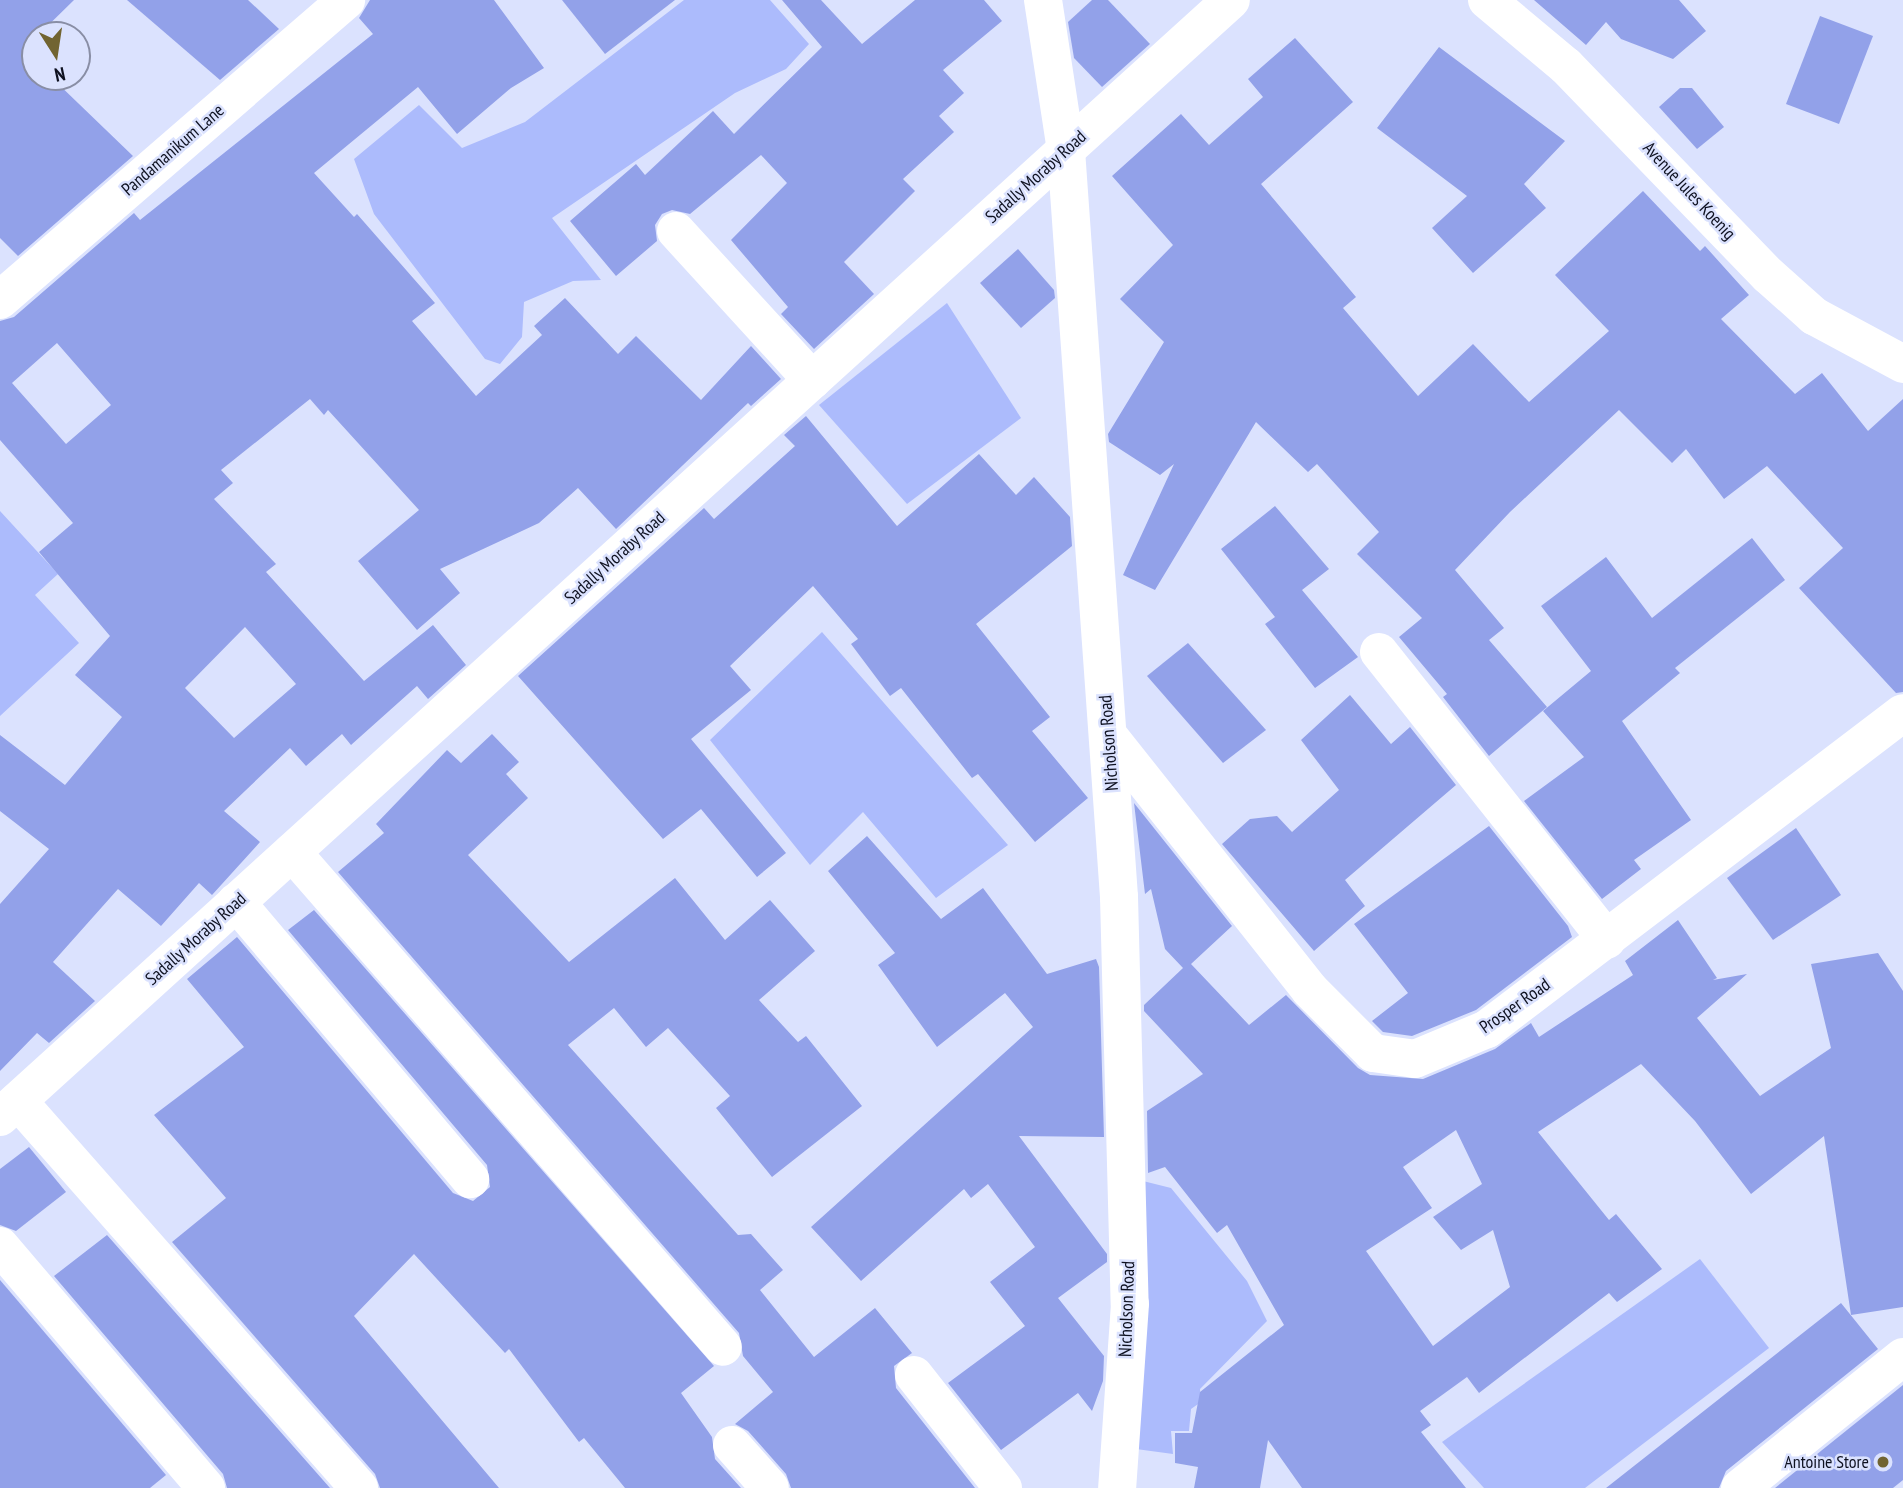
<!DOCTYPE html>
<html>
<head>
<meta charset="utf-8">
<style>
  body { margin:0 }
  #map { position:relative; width:1903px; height:1488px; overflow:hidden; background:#dbe2fe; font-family:"PT Sans Narrow",sans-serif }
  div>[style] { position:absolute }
  .green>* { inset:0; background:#acbbfc }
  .building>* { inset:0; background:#92a1e9 }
  .minor>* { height:38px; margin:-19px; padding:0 19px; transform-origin:19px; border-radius:19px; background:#fff }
  .tertiary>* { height:38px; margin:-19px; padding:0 19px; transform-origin:19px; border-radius:19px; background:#fff }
  .dots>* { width:19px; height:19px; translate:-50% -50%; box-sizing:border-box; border:4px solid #dbe2fe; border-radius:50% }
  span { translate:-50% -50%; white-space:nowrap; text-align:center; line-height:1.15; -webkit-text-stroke:5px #dbe2fe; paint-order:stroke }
  .street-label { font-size:18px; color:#0e1120 }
  .poi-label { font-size:18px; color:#0e1120 }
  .right { translate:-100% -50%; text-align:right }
  .north { position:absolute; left:21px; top:21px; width:70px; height:70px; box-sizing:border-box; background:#dbe2fe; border:2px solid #898ea5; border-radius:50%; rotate:168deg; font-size:19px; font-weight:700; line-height:28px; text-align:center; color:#0e1120 }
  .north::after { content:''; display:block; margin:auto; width:24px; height:32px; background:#716431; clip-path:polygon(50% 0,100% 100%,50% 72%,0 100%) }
</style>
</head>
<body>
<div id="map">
  <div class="green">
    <i style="clip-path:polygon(684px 0,770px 0,809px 44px,786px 69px,735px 93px,552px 218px,601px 280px,573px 281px,524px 302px,522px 337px,500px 364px,485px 359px,374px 214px,354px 159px,419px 105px,462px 148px,525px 122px)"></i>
    <i style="clip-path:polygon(947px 303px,1021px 418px,907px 504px,819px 405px)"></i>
    <i style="clip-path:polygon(0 511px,58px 574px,35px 595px,79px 643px,0 716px)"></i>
    <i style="clip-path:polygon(822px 632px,1008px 845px,936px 898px,863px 812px,810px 865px,710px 740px)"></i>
    <i style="clip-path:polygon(1135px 1179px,1171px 1188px,1247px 1281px,1267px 1321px,1200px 1389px,1201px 1402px,1191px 1409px,1189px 1431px,1171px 1431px,1173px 1454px,1136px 1449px)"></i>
    <i style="clip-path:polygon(1700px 1259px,1769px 1348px,1585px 1488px,1484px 1488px,1442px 1442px)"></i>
  </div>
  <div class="building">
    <i style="clip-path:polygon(0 0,74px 0,23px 50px,35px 62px,35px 77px,51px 77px,133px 156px,18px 256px,0 238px)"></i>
    <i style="clip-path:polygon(127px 0,248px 0,279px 29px,220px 80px)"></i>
    <i style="clip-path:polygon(evenodd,370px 0,494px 0,544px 68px,511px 88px,457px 134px,418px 87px,314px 173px,354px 217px,357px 214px,435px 303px,412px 321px,476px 396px,542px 335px,534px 326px,565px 298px,618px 354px,636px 336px,701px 400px,751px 346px,781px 379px,751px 406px,748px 403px,616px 529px,578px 488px,539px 523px,440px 569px,460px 593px,417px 630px,358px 561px,419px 510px,328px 410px,324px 415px,310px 399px,221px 470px,233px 483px,214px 499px,276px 564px,266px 572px,364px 681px,433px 625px,466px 665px,428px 699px,417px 686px,351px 745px,342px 734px,306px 766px,290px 748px,224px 811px,260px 842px,212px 895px,199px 883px,161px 926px,118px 889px,53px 962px,95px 1001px,49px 1043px,37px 1033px,0 1071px,0 904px,49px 849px,0 811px,0 735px,65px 785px,122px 717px,75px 675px,110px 636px,39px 552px,73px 523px,0 440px,0 321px,14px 317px,134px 213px,140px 220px,373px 34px,359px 18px,370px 0,57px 343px,111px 405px,66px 444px,12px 383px,57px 343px,370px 0,245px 627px,296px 684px,234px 738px,185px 688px,245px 627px)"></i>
    <i style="clip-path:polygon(562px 0,675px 0,605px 54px)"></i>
    <i style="clip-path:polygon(782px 0,821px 0,862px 44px,915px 0,984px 0,1002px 21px,943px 70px,964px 93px,939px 116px,954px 132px,903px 179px,915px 191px,844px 262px,874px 294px,814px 349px,781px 314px,788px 307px,731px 240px,787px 183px,761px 155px,690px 214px,672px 210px,662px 214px,655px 225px,657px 241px,616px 276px,570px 221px,636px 164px,645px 175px,713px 111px,734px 134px,822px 47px)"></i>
    <i style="clip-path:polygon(1092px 0,1108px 0,1150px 44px,1102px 87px,1074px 58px,1068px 22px)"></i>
    <i style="clip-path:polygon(1534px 0,1679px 0,1706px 31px,1673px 59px,1621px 39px,1606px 22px,1586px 45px)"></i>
    <i style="clip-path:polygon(1820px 16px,1873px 36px,1839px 124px,1786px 104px)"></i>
    <i style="clip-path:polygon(1295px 38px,1353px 102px,1261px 184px,1356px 297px,1343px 308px,1418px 396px,1473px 344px,1529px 402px,1609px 331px,1555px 275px,1643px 191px,1700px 251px,1705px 246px,1749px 295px,1721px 319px,1795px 394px,1822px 373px,1868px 431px,1903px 399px,1903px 692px,1896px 693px,1799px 588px,1843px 548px,1767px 466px,1724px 499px,1686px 449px,1672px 463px,1619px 410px,1510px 512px,1455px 570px,1504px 628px,1489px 640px,1547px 707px,1489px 756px,1443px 697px,1447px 694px,1399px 637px,1422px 618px,1357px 554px,1379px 532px,1317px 464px,1308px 472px,1256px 422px,1155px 590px,1123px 575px,1174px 464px,1160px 475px,1109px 442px,1108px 434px,1164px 342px,1120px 299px,1173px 245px,1112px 176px,1181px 114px,1209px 145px,1263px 97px,1248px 79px)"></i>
    <i style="clip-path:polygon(1439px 47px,1565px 141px,1524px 184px,1546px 208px,1473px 273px,1432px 228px,1467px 196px,1377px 128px)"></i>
    <i style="clip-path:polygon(1680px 88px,1692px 88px,1724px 127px,1697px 149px,1659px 107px)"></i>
    <i style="clip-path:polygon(1018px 249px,1054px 290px,1055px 298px,1021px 328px,980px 283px)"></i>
    <i style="clip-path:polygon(806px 416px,897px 526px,979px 454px,1016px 495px,1034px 477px,1070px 517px,1072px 546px,976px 624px,1050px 717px,1032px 731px,1088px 798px,1035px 842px,978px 774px,972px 778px,901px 688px,890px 696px,851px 644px,858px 639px,813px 586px,730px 666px,751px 690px,691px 739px,786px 853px,757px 877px,701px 809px,663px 839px,518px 676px,704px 508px,714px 519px,795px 446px,784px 435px)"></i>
    <i style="clip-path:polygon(1275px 506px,1329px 569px,1302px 590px,1358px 657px,1315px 688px,1265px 624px,1275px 617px,1221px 549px)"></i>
    <i style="clip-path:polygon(1752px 538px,1785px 580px,1675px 668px,1680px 673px,1622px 721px,1691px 820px,1634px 860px,1641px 869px,1602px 899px,1524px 801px,1584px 757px,1543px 711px,1591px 671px,1541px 606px,1606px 557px,1652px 618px)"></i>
    <i style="clip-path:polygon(1188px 643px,1266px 730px,1223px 763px,1147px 676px)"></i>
    <i style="clip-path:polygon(1350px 695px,1391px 744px,1410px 727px,1456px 785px,1345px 880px,1365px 906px,1314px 951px,1222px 844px,1250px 819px,1277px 816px,1292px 832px,1339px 790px,1301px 740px)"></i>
    <i style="clip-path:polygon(492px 734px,519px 762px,506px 774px,528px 798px,468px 855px,569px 962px,675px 878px,725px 940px,770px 900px,815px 951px,759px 1000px,798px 1042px,806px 1036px,862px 1106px,772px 1177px,716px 1108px,730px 1096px,668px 1028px,646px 1047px,614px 1008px,568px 1045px,738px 1235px,751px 1234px,783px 1270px,760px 1290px,814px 1357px,875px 1308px,912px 1353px,894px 1366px,896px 1388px,975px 1488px,791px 1488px,786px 1474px,748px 1431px,735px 1424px,773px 1392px,743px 1356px,739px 1333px,338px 872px,384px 833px,376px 824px,447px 750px,461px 763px)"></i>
    <i style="clip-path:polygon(evenodd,1134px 803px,1232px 926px,1191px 964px,1249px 1025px,1286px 995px,1358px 1068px,1370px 1075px,1423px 1079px,1495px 1049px,1531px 1023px,1539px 1037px,1633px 975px,1625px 961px,1678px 920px,1717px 978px,1713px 980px,1747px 974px,1697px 1018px,1760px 1096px,1831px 1048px,1811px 964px,1878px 953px,1903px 991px,1903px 1307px,1851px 1315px,1824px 1136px,1751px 1194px,1695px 1121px,1641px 1064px,1538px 1132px,1609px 1220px,1616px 1214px,1662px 1269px,1617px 1302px,1609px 1293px,1479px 1393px,1467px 1377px,1420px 1411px,1431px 1425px,1421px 1432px,1466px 1488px,1302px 1488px,1268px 1440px,1260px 1488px,1194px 1488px,1198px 1467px,1175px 1463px,1175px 1433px,1192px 1433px,1200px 1392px,1284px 1325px,1227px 1225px,1217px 1233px,1165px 1167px,1148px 1173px,1147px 1111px,1203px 1074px,1144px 1011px,1144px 1005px,1183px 968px,1165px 949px,1151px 889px,1145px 894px,1134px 803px,1456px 1130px,1482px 1184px,1433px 1217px,1461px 1250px,1493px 1230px,1510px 1287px,1433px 1346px,1366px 1251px,1432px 1208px,1403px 1167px,1456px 1130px)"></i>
    <i style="clip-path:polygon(1489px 826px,1568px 926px,1572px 937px,1476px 1010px,1412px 1036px,1383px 1032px,1372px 1021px,1408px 993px,1354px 924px)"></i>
    <i style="clip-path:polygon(1796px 828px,1841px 895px,1773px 940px,1727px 878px)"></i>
    <i style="clip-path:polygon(867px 836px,941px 919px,983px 888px,1047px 974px,1096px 959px,1099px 967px,1104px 1137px,1019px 1136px,1107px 1254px,1107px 1262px,1058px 1298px,1104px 1356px,1103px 1381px,1092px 1411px,1078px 1393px,1001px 1450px,948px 1383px,1025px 1326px,990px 1282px,1035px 1247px,988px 1184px,971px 1198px,964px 1189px,861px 1281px,811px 1227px,1033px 1027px,1005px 993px,937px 1047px,878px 965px,895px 953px,828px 871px)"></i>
    <i style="clip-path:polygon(314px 910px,714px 1366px,681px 1393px,712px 1437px,715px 1459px,741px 1488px,625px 1488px,584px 1438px,579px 1442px,509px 1349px,505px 1353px,414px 1254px,354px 1316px,499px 1488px,380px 1488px,375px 1474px,172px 1242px,226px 1198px,154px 1115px,244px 1047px,187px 979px,237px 937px,453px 1193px,473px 1201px,490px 1187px,487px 1165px,288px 930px)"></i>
    <i style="clip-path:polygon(29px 1147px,66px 1192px,16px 1231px,0 1225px,0 1169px)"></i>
    <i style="clip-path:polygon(107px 1235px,330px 1488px,227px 1488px,223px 1474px,54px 1276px)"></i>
    <i style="clip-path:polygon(0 1280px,166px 1475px,150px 1488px,0 1488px)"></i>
    <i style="clip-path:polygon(1841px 1303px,1878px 1349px,1726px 1471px,1719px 1488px,1606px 1488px)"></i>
    <i style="clip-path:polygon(1903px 1385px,1903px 1480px,1893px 1488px,1775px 1488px)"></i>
  </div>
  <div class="minor">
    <i style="left:1043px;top:0;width:152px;rotate:81.3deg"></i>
    <i style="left:1066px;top:150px;width:749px;rotate:85.94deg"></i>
    <i style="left:1119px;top:897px;width:407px;rotate:88.5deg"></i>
    <i style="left:1130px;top:1304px;width:184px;rotate:94deg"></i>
    <i style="left:676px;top:231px;width:202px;rotate:47.6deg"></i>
    <i style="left:0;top:300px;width:458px;rotate:-40.9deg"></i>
    <i style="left:1379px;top:652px;width:367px;rotate:51.6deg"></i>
    <i style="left:1108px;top:735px;width:325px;rotate:51.6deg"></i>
    <i style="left:1310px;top:990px;width:89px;rotate:45deg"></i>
    <i style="left:1373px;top:1053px;width:42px;rotate:8.1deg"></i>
    <i style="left:1415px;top:1059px;width:78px;rotate:-22.6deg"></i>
    <i style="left:1487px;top:1029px;width:522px;rotate:-37.22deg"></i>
    <i style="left:292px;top:852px;width:656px;rotate:48.95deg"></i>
    <i style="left:236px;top:902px;width:363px;rotate:49.8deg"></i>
    <i style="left:18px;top:1101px;width:516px;rotate:48.62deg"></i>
    <i style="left:0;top:1246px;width:318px;rotate:49.6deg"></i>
    <i style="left:914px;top:1375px;width:144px;rotate:51.8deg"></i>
    <i style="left:732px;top:1445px;width:57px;rotate:48.5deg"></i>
    <i style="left:1740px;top:1488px;width:209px;rotate:-38.8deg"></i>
  </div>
  <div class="tertiary">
    <i style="left:1487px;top:0;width:103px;rotate:39.9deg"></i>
    <i style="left:1566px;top:66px;width:291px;rotate:46deg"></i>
    <i style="left:1768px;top:275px;width:62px;rotate:41.7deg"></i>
    <i style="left:1814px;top:316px;width:101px;rotate:28.3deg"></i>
    <i style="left:0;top:1117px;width:1662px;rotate:-42.22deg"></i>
  </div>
  <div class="dots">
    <i style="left:1883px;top:1462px;background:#716431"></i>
  </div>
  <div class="street-label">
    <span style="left:173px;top:150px;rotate:-41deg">Pandamanikum Lane</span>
    <span style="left:1036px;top:177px;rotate:-42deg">Sadally Moraby Road</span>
    <span style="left:1689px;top:191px;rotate:47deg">Avenue Jules Koenig</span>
    <span style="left:615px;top:558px;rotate:-42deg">Sadally Moraby Road</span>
    <span style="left:1109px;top:743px;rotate:-94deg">Nicholson Road</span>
    <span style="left:196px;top:939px;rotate:-42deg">Sadally Moraby Road</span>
    <span style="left:1515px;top:1006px;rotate:-35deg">Prosper Road</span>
    <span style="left:1127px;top:1309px;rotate:-88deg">Nicholson Road</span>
  </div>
  <div class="poi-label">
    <span class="right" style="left:1869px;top:1462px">Antoine Store</span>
  </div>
  <div class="north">N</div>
</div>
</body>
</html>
